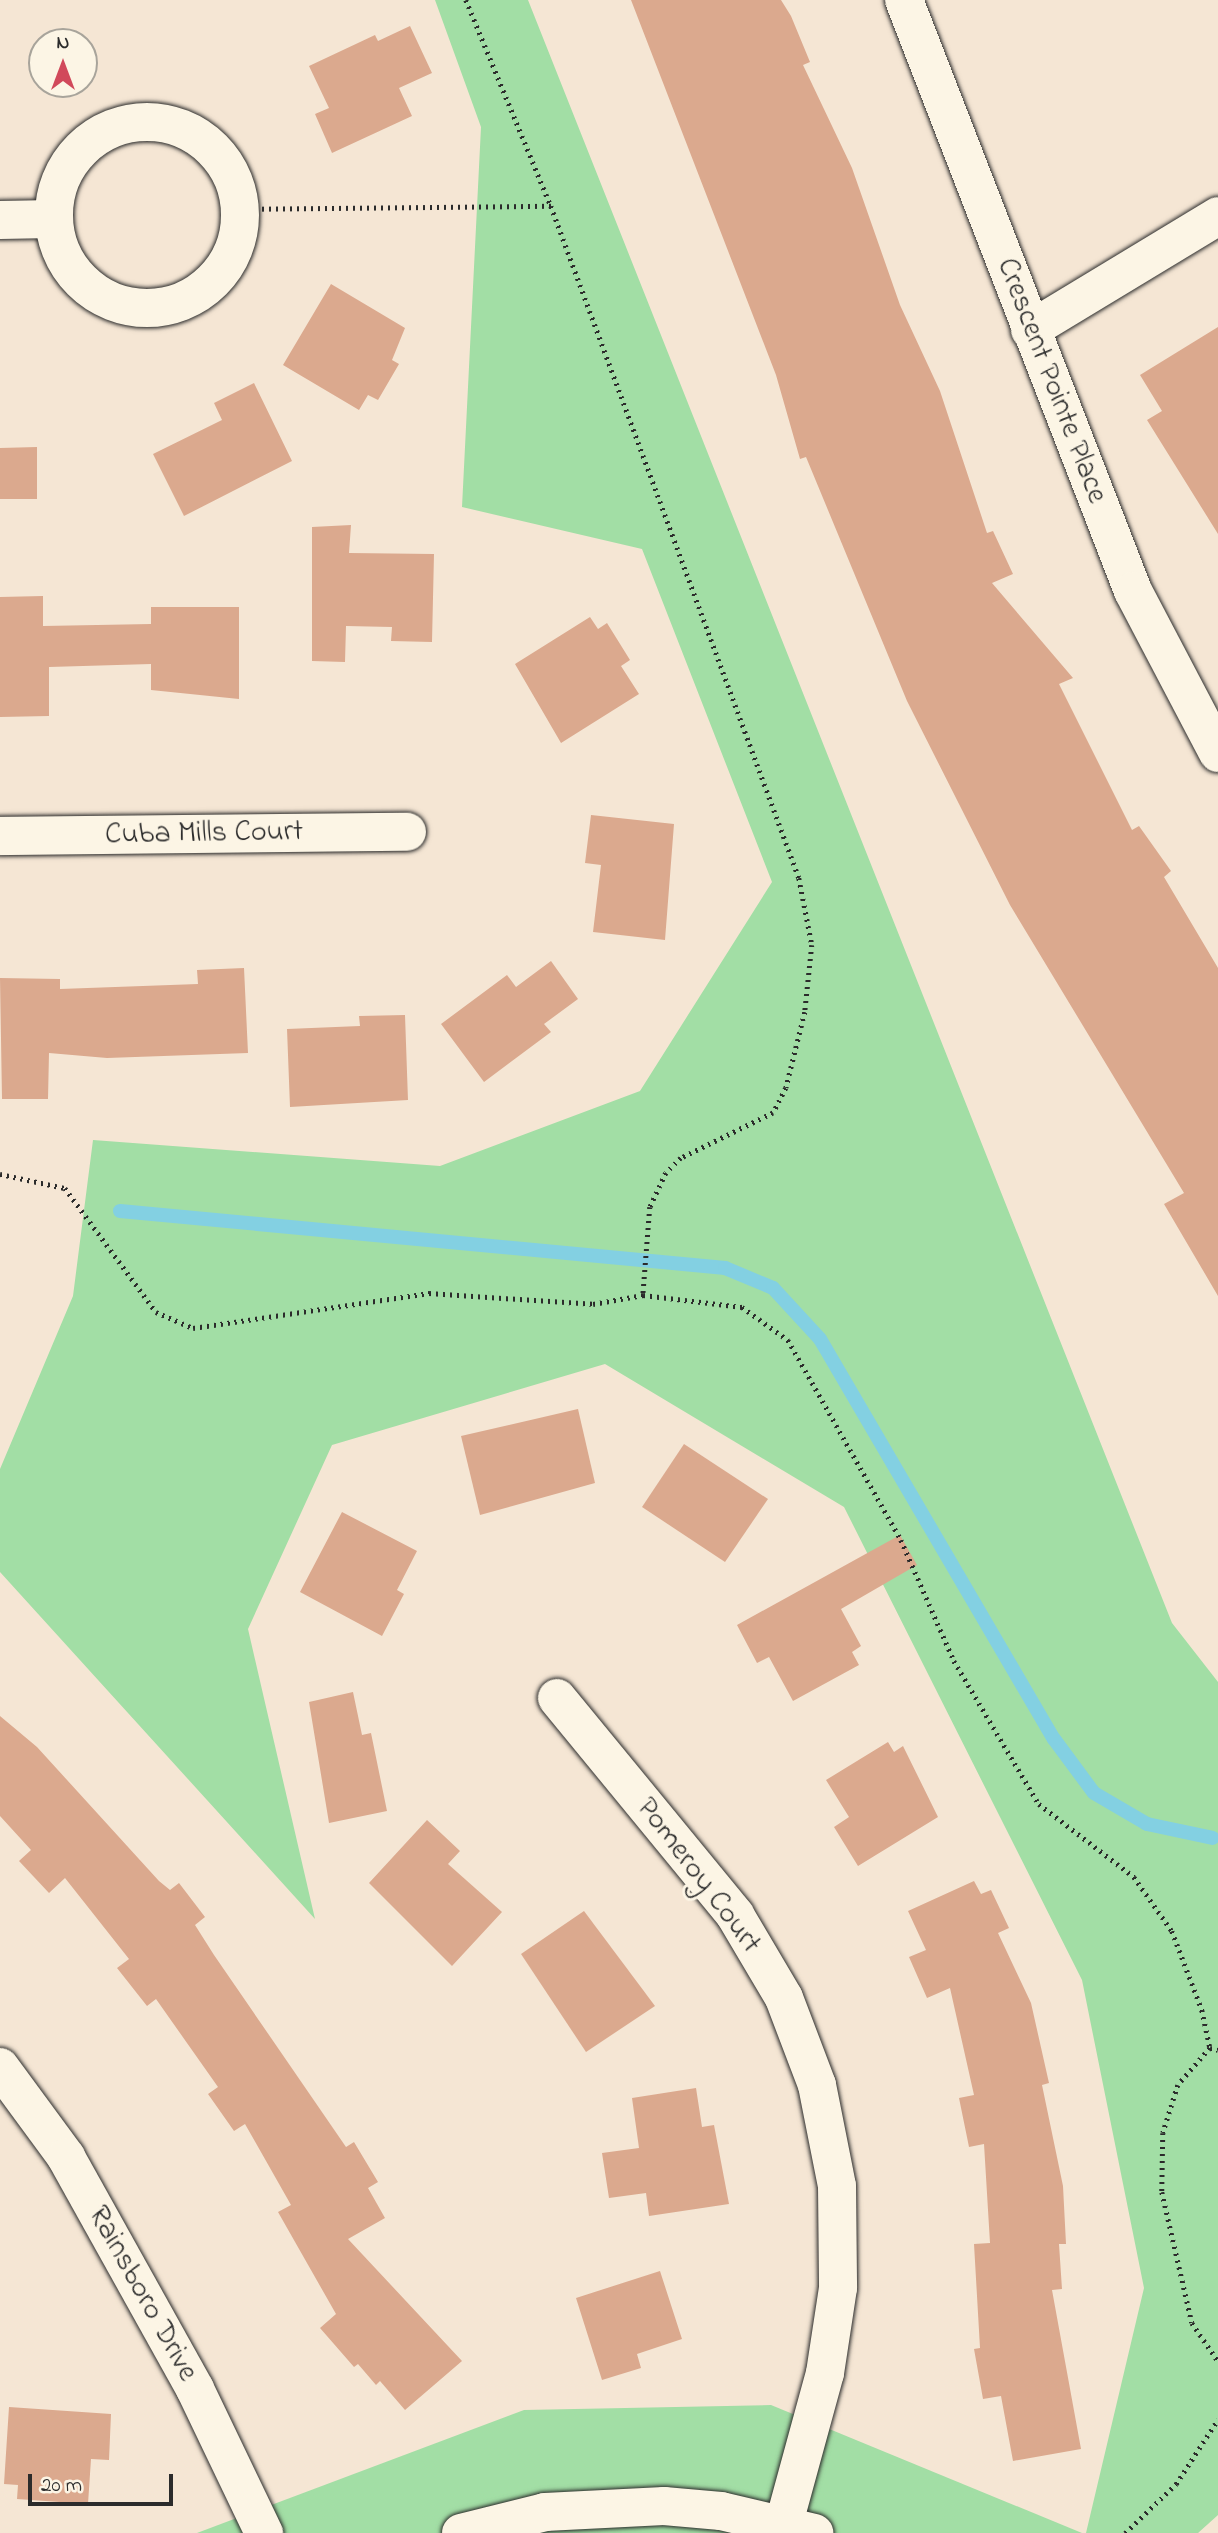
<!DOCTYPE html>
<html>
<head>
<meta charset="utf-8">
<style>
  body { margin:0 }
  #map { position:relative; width:1218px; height:2533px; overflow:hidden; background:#f5e6d4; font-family:"Indie Flower",sans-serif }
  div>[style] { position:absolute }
  .green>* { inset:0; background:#a2dea5 }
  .stream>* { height:14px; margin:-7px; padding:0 7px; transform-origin:7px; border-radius:7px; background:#83d0e2 }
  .building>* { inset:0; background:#dba98e }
  .path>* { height:4.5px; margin-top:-2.25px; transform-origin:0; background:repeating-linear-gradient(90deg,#2b2b2b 0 2px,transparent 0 7px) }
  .roads { filter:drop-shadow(0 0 2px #2b2b2b) drop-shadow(0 0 2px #2b2b2b) }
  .street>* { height:38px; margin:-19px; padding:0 19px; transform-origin:19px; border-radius:19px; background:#fcf5e5 }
  .street>.ring { margin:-19px; padding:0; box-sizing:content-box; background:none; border:38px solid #fcf5e5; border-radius:50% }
  span { translate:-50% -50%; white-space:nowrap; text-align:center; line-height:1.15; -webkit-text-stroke:6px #fcf5e5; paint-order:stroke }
  .street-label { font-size:30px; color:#2b2b2b }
  .north { position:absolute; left:28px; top:28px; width:70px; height:70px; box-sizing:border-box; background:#fcf5e5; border:2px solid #a8a49b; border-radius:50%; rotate:0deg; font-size:19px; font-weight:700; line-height:28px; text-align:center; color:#2b2b2b }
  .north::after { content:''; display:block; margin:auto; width:24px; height:32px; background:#d1495b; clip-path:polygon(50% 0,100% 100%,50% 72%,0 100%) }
  .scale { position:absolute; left:28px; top:2474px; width:145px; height:32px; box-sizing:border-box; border:4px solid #2b2b2b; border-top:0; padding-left:9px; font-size:21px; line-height:24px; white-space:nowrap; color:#2b2b2b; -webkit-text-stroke:5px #fcf5e5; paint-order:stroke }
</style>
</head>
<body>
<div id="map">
  <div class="green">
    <i style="clip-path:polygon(435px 0,528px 0,1172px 1623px,1218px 1682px,1218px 2515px,1198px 2533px,1086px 2533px,1144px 2288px,1082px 1980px,844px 1507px,605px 1364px,332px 1445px,248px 1629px,315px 1919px,0 1572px,0 1469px,73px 1296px,93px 1140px,440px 1166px,640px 1091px,772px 882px,642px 549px,462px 507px,481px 127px)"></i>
    <i style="clip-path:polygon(771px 2405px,1082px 2533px,197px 2533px,524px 2410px)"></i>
  </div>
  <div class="stream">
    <i style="left:120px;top:1211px;width:608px;rotate:5.38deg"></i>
    <i style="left:725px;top:1268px;width:52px;rotate:22.6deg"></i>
    <i style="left:773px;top:1288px;width:69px;rotate:47.3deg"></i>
    <i style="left:820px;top:1339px;width:463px;rotate:59.7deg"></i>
    <i style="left:1054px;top:1739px;width:67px;rotate:53.5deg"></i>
    <i style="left:1094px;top:1793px;width:61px;rotate:30.3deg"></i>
    <i style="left:1147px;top:1824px;width:67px;rotate:12deg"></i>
  </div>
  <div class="building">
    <i style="clip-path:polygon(631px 0,781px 0,791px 16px,810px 62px,803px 65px,852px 168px,900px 305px,940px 391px,987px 533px,993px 531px,1013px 574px,992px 583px,1073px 678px,1059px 684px,1132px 830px,1139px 826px,1171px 871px,1164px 877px,1218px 968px,1218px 1296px,1164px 1204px,1184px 1193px,1010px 905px,907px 701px,806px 457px,800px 459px,776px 375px)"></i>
    <i style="clip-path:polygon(410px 26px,432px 73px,399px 88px,412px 116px,332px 153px,315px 114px,329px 108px,309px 66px,375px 35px,378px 41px)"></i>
    <i style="clip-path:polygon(331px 284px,405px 328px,392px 360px,399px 364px,378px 400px,368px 395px,359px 410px,283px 365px)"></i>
    <i style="clip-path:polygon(1218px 327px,1218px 534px,1147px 420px,1162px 411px,1140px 375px)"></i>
    <i style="clip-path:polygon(254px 383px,292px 461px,184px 516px,153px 454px,222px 420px,214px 403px)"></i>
    <i style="clip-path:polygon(37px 447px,37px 499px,0 499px,0 448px)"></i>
    <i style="clip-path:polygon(351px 525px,349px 553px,434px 554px,432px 642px,391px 641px,392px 627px,346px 626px,345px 662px,312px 661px,312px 527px)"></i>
    <i style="clip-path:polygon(43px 596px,43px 626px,151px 624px,151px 607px,239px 607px,239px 699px,151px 690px,151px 664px,49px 667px,49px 716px,0 717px,0 597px)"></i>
    <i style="clip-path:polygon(590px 617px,598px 629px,607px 623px,630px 660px,621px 666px,639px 694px,561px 743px,515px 664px)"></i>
    <i style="clip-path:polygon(591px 815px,674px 824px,665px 940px,593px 932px,601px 865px,585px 863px)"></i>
    <i style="clip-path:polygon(551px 961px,578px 999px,544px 1024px,551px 1032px,484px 1082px,441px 1024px,507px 975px,516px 987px)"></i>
    <i style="clip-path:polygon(244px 968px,248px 1053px,107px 1058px,49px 1053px,48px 1099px,2px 1099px,0 978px,60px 979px,60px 989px,198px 984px,197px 970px)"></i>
    <i style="clip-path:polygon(405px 1015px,408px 1100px,290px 1107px,287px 1029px,360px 1026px,359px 1016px)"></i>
    <i style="clip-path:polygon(578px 1409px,595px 1483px,480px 1515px,461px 1436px)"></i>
    <i style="clip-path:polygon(684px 1444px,768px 1499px,725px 1562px,642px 1507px)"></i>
    <i style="clip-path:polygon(342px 1512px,417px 1551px,397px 1590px,404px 1594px,382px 1636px,300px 1592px)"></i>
    <i style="clip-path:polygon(900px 1535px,917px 1565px,841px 1609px,861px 1646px,852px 1652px,859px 1665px,793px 1701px,769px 1657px,757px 1663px,737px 1625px)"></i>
    <i style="clip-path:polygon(353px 1692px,362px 1735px,371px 1733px,387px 1811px,329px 1823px,309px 1702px)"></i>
    <i style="clip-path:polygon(0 1716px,37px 1747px,159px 1881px,170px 1890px,179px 1883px,205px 1917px,195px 1925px,214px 1955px,346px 2147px,354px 2142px,378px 2182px,368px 2188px,385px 2218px,348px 2239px,462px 2361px,405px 2410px,380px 2381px,376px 2385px,358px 2364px,354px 2367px,320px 2328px,336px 2314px,278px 2212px,291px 2205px,245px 2124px,234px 2131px,208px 2094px,218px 2087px,156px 1999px,147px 2006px,117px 1968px,129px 1959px,65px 1878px,49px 1893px,19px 1861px,31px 1850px,0 1816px)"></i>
    <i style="clip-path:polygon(888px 1742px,894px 1752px,903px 1746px,938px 1817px,858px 1866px,834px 1827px,849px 1817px,826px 1780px)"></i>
    <i style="clip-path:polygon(427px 1820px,460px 1851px,448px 1864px,502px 1912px,452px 1966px,369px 1883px)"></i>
    <i style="clip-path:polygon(974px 1881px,981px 1894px,991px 1890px,1009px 1928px,998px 1933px,1031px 2003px,1049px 2083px,1042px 2085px,1063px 2186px,1066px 2244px,1059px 2244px,1062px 2289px,1052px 2290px,1081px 2449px,1013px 2461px,1001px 2396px,983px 2399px,974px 2349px,980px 2348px,974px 2244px,990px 2243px,984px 2144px,969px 2147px,959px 2098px,974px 2095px,950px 1988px,927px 1998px,909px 1957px,926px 1950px,908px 1911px)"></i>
    <i style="clip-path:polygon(584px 1911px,655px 2006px,586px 2052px,521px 1954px)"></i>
    <i style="clip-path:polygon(696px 2088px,702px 2127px,714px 2125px,729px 2204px,649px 2216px,646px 2193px,609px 2198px,602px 2153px,639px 2148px,632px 2098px)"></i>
    <i style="clip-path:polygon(660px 2271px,682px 2339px,637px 2354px,641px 2368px,602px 2380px,576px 2298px)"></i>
    <i style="clip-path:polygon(9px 2407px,111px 2414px,109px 2460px,91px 2459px,88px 2504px,17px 2499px,18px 2485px,4px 2484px)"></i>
  </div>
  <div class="path">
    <i style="left:466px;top:0;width:223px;rotate:67.6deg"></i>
    <i style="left:551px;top:206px;width:716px;rotate:69.74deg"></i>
    <i style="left:799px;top:878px;width:68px;rotate:79deg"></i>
    <i style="left:812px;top:945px;width:67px;rotate:96deg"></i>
    <i style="left:805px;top:1012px;width:78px;rotate:104deg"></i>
    <i style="left:786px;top:1088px;width:28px;rotate:117deg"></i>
    <i style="left:773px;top:1113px;width:102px;rotate:153.9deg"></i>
    <i style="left:681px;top:1158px;width:21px;rotate:135deg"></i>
    <i style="left:666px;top:1173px;width:38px;rotate:115deg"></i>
    <i style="left:650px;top:1207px;width:88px;rotate:94.5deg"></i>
    <i style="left:241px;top:209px;width:310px;rotate:-0.6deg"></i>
    <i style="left:0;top:1174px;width:66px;rotate:12.2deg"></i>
    <i style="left:65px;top:1188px;width:154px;rotate:53.7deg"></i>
    <i style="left:156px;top:1312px;width:40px;rotate:23.4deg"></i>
    <i style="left:193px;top:1328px;width:239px;rotate:-8.4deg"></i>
    <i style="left:429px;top:1293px;width:164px;rotate:3.8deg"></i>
    <i style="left:593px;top:1304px;width:51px;rotate:-10.2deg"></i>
    <i style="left:643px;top:1295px;width:100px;rotate:6.9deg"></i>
    <i style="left:742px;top:1307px;width:57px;rotate:35.7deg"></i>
    <i style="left:788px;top:1340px;width:230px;rotate:60.5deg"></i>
    <i style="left:901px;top:1540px;width:132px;rotate:66.3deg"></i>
    <i style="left:954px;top:1661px;width:166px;rotate:59.3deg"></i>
    <i style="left:1039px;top:1804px;width:120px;rotate:37.5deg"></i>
    <i style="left:1134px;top:1877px;width:66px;rotate:54.9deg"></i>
    <i style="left:1172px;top:1931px;width:85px;rotate:69.2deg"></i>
    <i style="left:1202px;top:2010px;width:39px;rotate:78deg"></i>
    <i style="left:1210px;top:2048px;width:49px;rotate:130.9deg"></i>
    <i style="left:1178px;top:2085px;width:50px;rotate:107.4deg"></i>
    <i style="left:1163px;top:2133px;width:59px;rotate:91deg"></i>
    <i style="left:1162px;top:2192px;width:134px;rotate:77.1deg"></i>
    <i style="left:1192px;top:2323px;width:46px;rotate:55.6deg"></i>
    <i style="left:1210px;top:2048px;width:8px;rotate:14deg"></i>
    <i style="left:1125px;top:2533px;width:71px;rotate:-43.9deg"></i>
    <i style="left:1176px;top:2484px;width:77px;rotate:-57.1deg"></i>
  </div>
  <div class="roads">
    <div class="street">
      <i style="left:904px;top:0;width:634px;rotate:68.82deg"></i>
      <i style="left:1133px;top:591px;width:183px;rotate:62.3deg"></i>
      <i class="ring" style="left:54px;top:122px;width:148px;height:148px"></i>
      <i style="left:0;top:220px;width:53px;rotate:-1.1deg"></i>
      <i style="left:1030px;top:330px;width:220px;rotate:-31.2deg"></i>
      <i style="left:0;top:836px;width:407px;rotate:-0.6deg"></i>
      <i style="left:557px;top:1698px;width:281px;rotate:50.6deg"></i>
      <i style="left:735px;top:1915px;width:96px;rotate:59.4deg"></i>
      <i style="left:784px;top:1998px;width:93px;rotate:69.2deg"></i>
      <i style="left:817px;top:2085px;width:103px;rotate:78.8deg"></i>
      <i style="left:837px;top:2186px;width:102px;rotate:89.4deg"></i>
      <i style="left:838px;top:2288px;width:86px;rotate:98.7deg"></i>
      <i style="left:825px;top:2373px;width:156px;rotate:105.3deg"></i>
      <i style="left:0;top:2067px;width:112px;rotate:53.7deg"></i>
      <i style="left:66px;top:2157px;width:265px;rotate:60.9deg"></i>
      <i style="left:195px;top:2389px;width:160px;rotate:64.4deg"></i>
      <i style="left:461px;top:2533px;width:87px;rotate:-14deg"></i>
      <i style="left:545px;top:2512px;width:119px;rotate:-2.9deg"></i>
      <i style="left:664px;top:2506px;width:57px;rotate:5deg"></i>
      <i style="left:721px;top:2511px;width:96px;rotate:13.3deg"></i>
    </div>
  </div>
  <div class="street-label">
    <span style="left:1051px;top:381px;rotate:69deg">Crescent Pointe Place</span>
    <span style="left:204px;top:834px;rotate:-1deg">Cuba Mills Court</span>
    <span style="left:698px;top:1876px;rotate:53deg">Pomeroy Court</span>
    <span style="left:142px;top:2294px;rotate:61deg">Rainsboro Drive</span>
  </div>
  <div class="north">N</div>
  <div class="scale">20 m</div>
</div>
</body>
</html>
